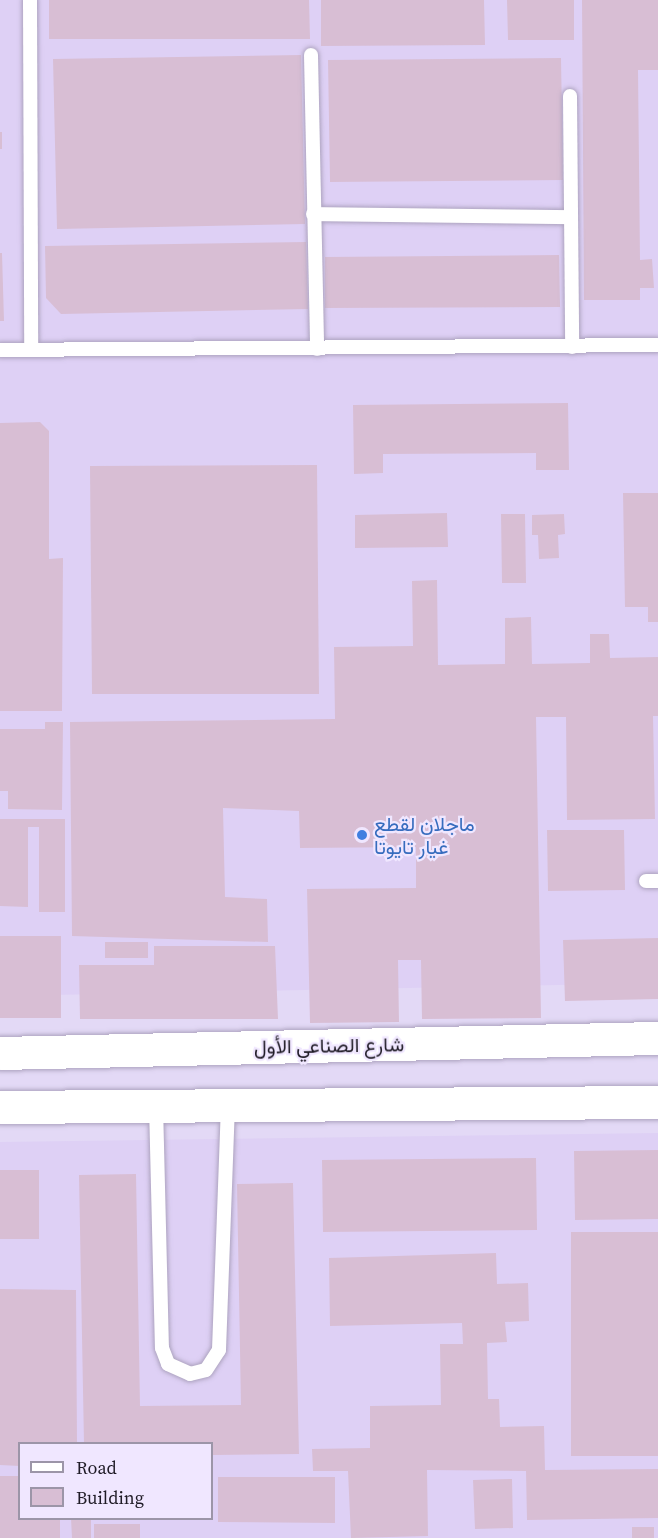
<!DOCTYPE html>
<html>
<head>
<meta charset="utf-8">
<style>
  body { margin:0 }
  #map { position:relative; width:658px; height:1538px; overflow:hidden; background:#e3d9f6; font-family:"Source Serif 4",Vazirmatn,serif }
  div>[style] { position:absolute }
  .built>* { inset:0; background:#ded0f5 }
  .building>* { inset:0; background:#d8bed4 }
  .roads { filter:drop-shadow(0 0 2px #ada3bf) drop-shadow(0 0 2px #ada3bf) }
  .service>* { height:14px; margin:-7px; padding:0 7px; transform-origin:7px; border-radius:7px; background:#fff }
  .secondary>* { height:33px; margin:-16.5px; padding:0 16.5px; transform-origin:16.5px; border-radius:16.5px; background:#fff }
  .dots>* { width:16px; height:16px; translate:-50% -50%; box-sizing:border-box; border:3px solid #f0e7ff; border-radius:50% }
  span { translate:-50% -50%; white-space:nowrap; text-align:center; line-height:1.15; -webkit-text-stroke:4.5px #f0e7ff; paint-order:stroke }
  .shop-label { font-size:20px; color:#366cbe }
  .left { translate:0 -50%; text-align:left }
  .street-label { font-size:20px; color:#1f1b26 }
  .legend { position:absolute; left:18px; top:1442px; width:195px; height:78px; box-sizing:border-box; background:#f0e7ff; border:2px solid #9c95a8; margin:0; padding:8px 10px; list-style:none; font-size:18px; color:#1f1b26 }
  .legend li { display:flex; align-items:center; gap:12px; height:30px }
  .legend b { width:30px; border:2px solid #9c95a8 }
</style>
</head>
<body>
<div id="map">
  <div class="built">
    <i style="clip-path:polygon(0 0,658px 0,658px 983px,0 996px)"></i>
    <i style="clip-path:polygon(evenodd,658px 1133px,658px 1538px,0 1538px,0 1142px,658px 1133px,20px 1444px,212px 1444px,212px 1518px,20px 1518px,20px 1444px)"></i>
  </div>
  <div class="building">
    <i style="clip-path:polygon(49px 0,309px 0,310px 39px,49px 39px)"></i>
    <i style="clip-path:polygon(321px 0,484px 0,485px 45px,321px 46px)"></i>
    <i style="clip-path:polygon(507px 0,574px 0,574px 40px,508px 40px)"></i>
    <i style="clip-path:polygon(582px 0,658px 0,658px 70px,638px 70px,640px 260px,652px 259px,654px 288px,640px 288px,640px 300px,584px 300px)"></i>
    <i style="clip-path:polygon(301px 55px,305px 224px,57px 229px,53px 59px)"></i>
    <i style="clip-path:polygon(561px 58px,563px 180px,330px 182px,328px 60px)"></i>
    <i style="clip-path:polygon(0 132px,2px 132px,2px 149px,0 149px)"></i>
    <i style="clip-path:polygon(306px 242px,308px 309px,61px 314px,46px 298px,45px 246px)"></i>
    <i style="clip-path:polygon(0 253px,2px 253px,4px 321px,0 321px)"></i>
    <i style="clip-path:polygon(559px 255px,560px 307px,325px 308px,325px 257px)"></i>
    <i style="clip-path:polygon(568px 403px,569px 470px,536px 470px,536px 453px,383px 454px,383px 473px,354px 474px,353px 405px)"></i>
    <i style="clip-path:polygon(40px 422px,49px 431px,49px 559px,63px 558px,62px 711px,0 711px,0 423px)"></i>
    <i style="clip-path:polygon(317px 465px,319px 694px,92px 694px,90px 466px)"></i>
    <i style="clip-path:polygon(623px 493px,658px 493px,658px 622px,648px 622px,648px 607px,625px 607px)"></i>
    <i style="clip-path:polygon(447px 513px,448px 547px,355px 548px,355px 515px)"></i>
    <i style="clip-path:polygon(501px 514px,525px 514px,526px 583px,502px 583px)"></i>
    <i style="clip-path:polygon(564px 514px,565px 534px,558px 535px,559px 558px,539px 559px,538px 535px,532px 535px,532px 515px)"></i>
    <i style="clip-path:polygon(437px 580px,438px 665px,505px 664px,505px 618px,531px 617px,532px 664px,590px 663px,590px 634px,609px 634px,610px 658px,658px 657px,658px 716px,653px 716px,655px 819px,567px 820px,566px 717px,536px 717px,541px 1018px,422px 1019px,421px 960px,398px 960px,399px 1022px,310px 1023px,307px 889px,416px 888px,416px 847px,300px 848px,299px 811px,223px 808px,225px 897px,267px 899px,268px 942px,72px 936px,70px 722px,335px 719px,334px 647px,413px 646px,412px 581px)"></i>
    <i style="clip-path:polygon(45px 722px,63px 722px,62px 810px,8px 809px,8px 791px,0 791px,0 729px,45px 729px)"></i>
    <i style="clip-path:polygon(0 819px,65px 819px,65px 912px,39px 912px,39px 827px,28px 827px,28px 907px,0 906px)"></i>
    <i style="clip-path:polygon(547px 830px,624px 830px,625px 890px,548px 891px)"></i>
    <i style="clip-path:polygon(0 936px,61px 936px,61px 1018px,0 1018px)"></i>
    <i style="clip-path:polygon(658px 938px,658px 999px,565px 1001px,563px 940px)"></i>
    <i style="clip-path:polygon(105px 942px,148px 942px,148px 958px,105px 958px)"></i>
    <i style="clip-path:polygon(154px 946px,275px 946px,278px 1019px,80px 1019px,79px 965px,154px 965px)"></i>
    <i style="clip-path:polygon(658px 1150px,658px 1219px,575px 1220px,574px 1151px)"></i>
    <i style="clip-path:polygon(536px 1158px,537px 1230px,323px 1232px,322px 1160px)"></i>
    <i style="clip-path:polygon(0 1170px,39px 1170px,39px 1239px,0 1239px)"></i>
    <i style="clip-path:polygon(136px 1174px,140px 1406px,241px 1405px,237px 1184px,293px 1183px,299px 1454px,212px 1455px,212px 1444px,84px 1444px,79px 1175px)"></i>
    <i style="clip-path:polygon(571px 1232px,658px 1232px,658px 1456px,571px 1456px)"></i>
    <i style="clip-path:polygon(496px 1253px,497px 1284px,528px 1283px,529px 1321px,505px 1322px,507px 1342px,487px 1343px,488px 1399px,499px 1399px,500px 1427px,544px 1426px,545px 1470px,658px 1469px,658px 1518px,527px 1520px,526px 1471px,427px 1470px,428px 1536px,351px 1538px,348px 1471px,313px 1471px,312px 1449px,370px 1448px,370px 1406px,441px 1405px,440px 1344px,463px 1344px,462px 1323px,330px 1326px,329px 1258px)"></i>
    <i style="clip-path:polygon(0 1289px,76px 1290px,77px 1444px,20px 1444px,20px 1466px,0 1465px)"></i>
    <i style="clip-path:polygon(0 1476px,20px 1476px,20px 1518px,60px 1518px,60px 1538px,0 1538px)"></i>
    <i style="clip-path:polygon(218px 1477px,335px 1477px,335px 1523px,218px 1522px)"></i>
    <i style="clip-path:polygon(512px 1479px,513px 1528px,475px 1529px,473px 1480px)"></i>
    <i style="clip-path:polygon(71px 1518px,91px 1518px,91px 1538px,72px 1538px)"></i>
    <i style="clip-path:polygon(94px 1524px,140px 1524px,140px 1538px,94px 1538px)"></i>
    <i style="clip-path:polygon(632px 1527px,654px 1527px,654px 1538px,632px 1538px)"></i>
  </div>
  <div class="roads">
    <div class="service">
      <i style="left:30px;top:0;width:349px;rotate:89.8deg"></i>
      <i style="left:311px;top:55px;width:294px;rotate:88.8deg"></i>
      <i style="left:570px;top:96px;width:251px;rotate:89.5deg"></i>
      <i style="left:313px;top:214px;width:256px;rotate:0.7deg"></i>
      <i style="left:0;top:350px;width:658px;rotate:-0.44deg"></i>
      <i style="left:646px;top:881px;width:12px"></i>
      <i style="left:156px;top:1105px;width:243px;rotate:88.6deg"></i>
      <i style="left:162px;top:1348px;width:17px;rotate:69deg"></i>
      <i style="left:168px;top:1364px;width:24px;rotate:24deg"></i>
      <i style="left:190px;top:1374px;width:16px;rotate:-14deg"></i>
      <i style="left:206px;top:1370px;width:24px;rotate:-57deg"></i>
      <i style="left:219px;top:1350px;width:244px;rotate:-87.9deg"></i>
    </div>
    <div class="secondary">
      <i style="left:0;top:1053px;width:658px;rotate:-1.31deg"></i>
      <i style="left:0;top:1107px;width:658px;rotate:-0.44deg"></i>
    </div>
  </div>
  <div class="dots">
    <i style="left:362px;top:835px;background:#3f7fe0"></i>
  </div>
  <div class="shop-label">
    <span class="left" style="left:374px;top:836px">ماجلان لقطع<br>غيار تايوتا</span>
  </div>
  <div class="street-label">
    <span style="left:329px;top:1046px;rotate:-1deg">شارع الصناعي الأول</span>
  </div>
  <ul class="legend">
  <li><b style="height:8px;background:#fff"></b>Road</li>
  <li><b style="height:16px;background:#d8bed4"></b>Building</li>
  </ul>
</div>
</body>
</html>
